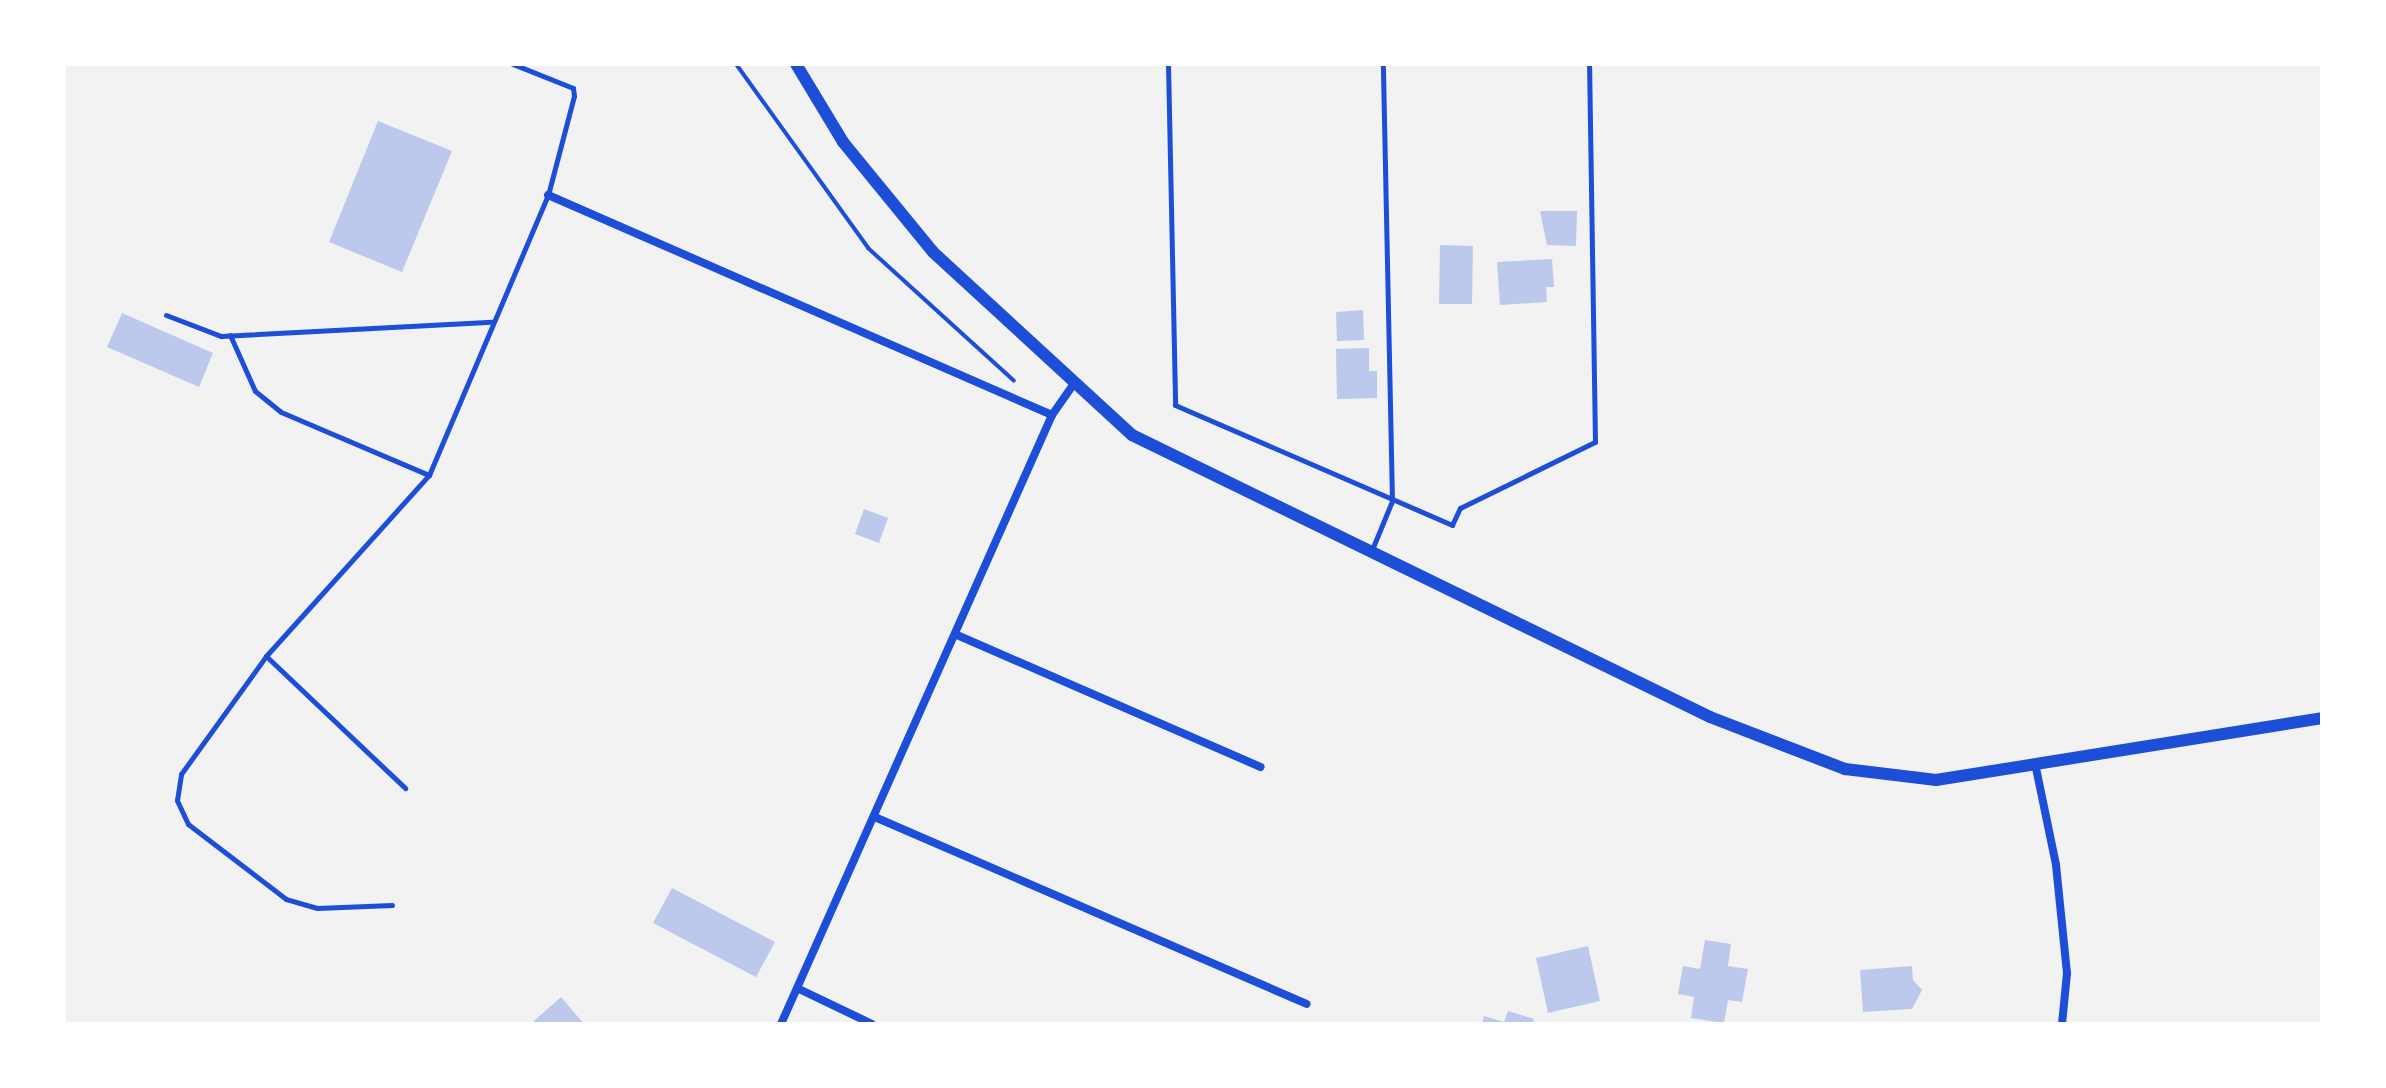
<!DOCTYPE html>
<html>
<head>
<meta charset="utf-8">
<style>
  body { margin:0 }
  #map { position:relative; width:2386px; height:1088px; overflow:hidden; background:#f2f2f2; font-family:Overpass,sans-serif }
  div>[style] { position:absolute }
  .building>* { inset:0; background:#bdc9ec }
  .path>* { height:4px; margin:-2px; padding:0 2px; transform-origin:2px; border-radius:2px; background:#1d4ed8 }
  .service>* { height:5px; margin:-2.5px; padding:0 2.5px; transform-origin:2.5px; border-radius:2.5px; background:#1d4ed8 }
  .minor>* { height:8px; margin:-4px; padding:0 4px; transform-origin:4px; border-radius:4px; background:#1d4ed8 }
  .secondary>* { height:12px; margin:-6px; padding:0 6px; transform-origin:6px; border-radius:6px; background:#1d4ed8 }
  span { translate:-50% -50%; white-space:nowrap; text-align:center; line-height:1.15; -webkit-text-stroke:8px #fff; paint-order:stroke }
  .frame { position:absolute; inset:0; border:66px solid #fff; pointer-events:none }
</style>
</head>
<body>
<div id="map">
  <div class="building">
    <i style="clip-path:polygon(378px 121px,452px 151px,402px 272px,329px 242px)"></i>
    <i style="clip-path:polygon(1540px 211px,1577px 211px,1576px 246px,1547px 245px)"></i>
    <i style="clip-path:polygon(1440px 245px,1473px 246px,1472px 304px,1439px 304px)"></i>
    <i style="clip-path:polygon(1552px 259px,1554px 287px,1546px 287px,1547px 302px,1500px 305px,1497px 262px)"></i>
    <i style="clip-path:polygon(1363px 310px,1364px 340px,1337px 341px,1336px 312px)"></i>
    <i style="clip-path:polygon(122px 313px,213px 353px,199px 387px,107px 347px)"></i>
    <i style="clip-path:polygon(1369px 348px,1369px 371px,1377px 371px,1377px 398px,1337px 399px,1336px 349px)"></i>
    <i style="clip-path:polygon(864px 509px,888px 518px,879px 543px,855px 534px)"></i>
    <i style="clip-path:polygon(672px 888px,775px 942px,756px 977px,653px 923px)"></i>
    <i style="clip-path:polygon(1705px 940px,1731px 944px,1728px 966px,1748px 969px,1742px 1002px,1728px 1000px,1724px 1023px,1691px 1018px,1694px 997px,1678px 994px,1683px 966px,1700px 969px)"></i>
    <i style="clip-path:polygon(1588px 946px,1600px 1001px,1548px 1013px,1536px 958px)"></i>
    <i style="clip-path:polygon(1912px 966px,1913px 980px,1922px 990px,1912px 1009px,1863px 1012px,1860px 970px)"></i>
    <i style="clip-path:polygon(561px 997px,584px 1024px,537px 1024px,534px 1021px)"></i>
    <i style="clip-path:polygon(1508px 1011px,1534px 1019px,1533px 1024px,1482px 1024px,1484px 1016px,1504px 1022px)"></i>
  </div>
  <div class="path">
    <i style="left:736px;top:64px;width:226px;rotate:54.3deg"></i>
    <i style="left:868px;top:248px;width:197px;rotate:42.3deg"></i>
  </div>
  <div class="service">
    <i style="left:1168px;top:64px;width:341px;rotate:88.8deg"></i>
    <i style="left:1175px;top:405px;width:302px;rotate:23.4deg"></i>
    <i style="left:1452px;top:525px;width:19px;rotate:-65deg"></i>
    <i style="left:1460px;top:508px;width:150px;rotate:-26.1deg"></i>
    <i style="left:1595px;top:442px;width:378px;rotate:-90.9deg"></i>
    <i style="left:166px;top:315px;width:59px;rotate:20.9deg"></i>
    <i style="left:221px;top:336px;width:271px;rotate:-3deg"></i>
    <i style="left:230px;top:335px;width:61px;rotate:65.9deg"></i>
    <i style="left:255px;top:391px;width:33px;rotate:39deg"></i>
    <i style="left:281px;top:412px;width:161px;rotate:23.1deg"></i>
    <i style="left:1371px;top:552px;width:55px;rotate:-67.6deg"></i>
    <i style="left:1392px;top:501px;width:437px;rotate:-91.2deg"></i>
    <i style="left:266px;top:656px;width:192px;rotate:43.5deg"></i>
    <i style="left:392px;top:905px;width:75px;rotate:177.7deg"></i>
    <i style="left:317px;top:908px;width:32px;rotate:-164deg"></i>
    <i style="left:286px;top:899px;width:123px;rotate:-142.6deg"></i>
    <i style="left:188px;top:824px;width:26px;rotate:-115deg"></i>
    <i style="left:177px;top:800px;width:26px;rotate:-81deg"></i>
    <i style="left:181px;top:774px;width:145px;rotate:-54.2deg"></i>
    <i style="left:266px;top:656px;width:244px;rotate:-48deg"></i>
    <i style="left:429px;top:475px;width:304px;rotate:-67deg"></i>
    <i style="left:548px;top:195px;width:102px;rotate:-75.3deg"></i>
    <i style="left:574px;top:96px;width:8px;rotate:-97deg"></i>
    <i style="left:573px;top:88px;width:65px;rotate:-158.2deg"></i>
  </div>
  <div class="minor">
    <i style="left:548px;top:195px;width:550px;rotate:23.58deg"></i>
    <i style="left:1052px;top:415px;width:38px;rotate:-55deg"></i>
    <i style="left:957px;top:635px;width:331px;rotate:23.5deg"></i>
    <i style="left:2036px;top:768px;width:99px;rotate:78.3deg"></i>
    <i style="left:2056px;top:865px;width:109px;rotate:84.2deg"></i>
    <i style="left:2067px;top:973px;width:51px;rotate:95.6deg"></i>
    <i style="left:877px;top:818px;width:468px;rotate:23.4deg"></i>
    <i style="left:799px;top:989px;width:81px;rotate:25.6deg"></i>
    <i style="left:781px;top:1024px;width:667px;rotate:-66.01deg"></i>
  </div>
  <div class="secondary">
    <i style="left:796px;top:64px;width:91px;rotate:58.9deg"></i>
    <i style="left:843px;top:142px;width:142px;rotate:50.7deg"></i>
    <i style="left:933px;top:252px;width:270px;rotate:42.6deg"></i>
    <i style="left:1132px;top:435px;width:643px;rotate:26.01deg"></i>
    <i style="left:1710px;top:717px;width:145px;rotate:21.1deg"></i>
    <i style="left:1845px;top:769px;width:92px;rotate:6.9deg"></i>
    <i style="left:1936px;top:780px;width:391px;rotate:-9.1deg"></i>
  </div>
  <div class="frame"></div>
</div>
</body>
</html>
